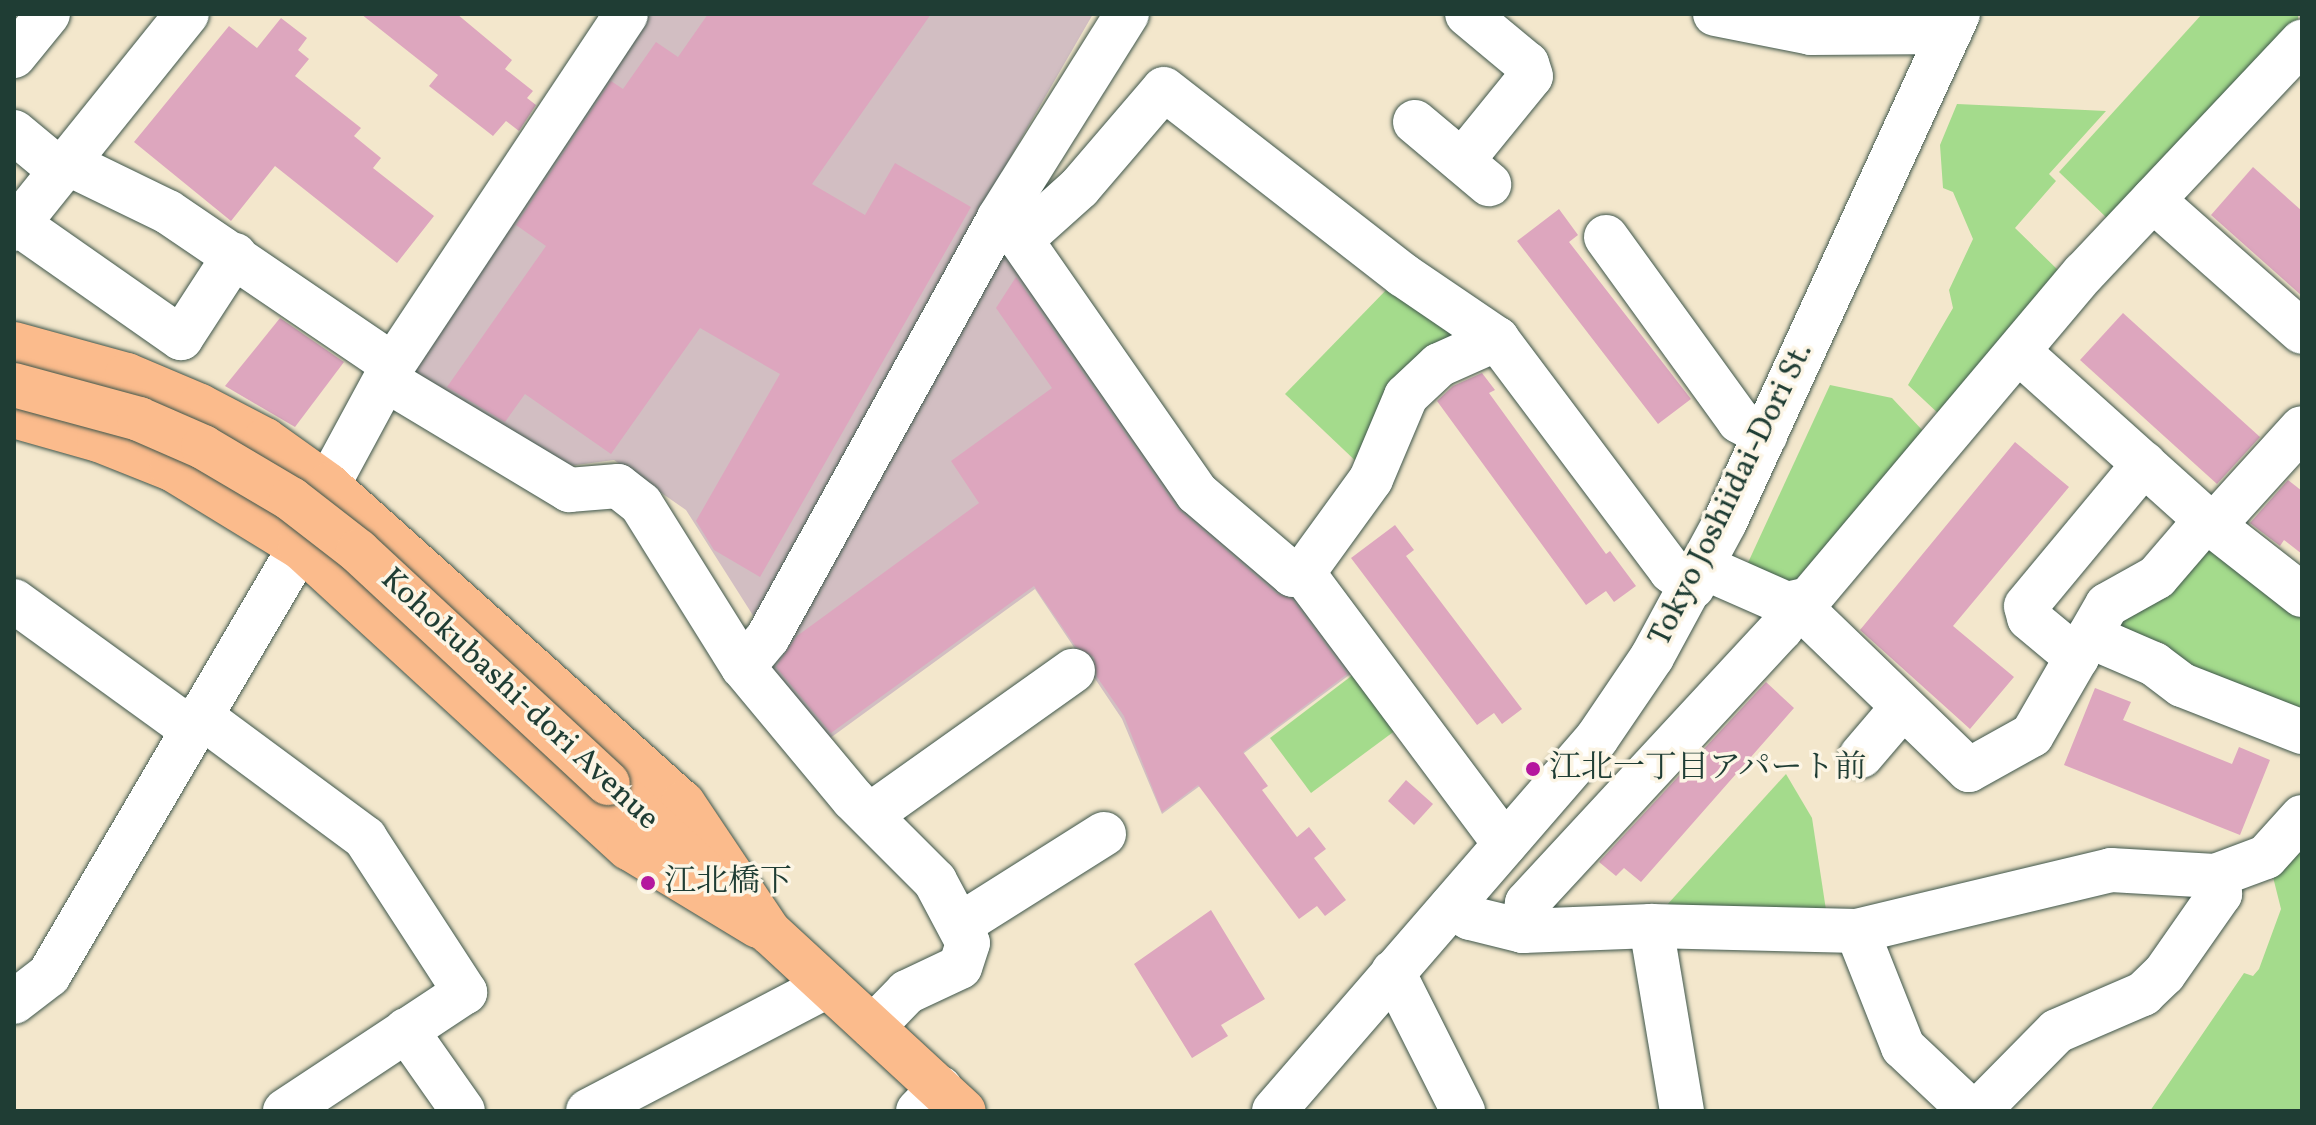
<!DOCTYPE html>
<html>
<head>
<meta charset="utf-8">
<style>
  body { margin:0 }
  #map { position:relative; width:2316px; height:1125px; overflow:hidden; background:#f3e7cc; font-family:Vollkorn,"Noto Serif JP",serif }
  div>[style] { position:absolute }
  .industrial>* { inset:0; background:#d2bec2 }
  .green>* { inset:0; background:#a4db8c }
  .building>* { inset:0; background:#dda6be }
  .roads { filter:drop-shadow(0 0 2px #3f564b) drop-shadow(0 0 2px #3f564b) }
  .minor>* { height:44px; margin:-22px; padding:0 22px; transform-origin:22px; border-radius:22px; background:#fff }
  .major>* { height:44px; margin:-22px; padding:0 22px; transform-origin:22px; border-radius:22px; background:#fbbb8c }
  .bridges { filter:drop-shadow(0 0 2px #3f564b) drop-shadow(0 0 2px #3f564b) }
  .major-bridge>* { height:44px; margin:-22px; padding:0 22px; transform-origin:22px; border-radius:22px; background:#fbbb8c }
  .dots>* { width:22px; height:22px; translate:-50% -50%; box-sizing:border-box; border:4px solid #fcf5e5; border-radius:50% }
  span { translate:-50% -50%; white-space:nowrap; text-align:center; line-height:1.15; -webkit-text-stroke:7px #fcf5e5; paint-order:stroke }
  .street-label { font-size:32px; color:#1f3d34 }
  .poi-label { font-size:32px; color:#1f3d34 }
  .left { translate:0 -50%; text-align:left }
  .frame { position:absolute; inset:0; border:16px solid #1f3d34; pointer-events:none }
</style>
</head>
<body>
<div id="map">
  <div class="industrial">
    <i style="clip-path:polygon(646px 14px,1093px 14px,984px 203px,1301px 590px,1356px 670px,1162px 814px,1122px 719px,1035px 589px,822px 744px,762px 668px,773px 647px,686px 510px,614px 460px,569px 466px,414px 371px)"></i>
  </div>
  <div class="green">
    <i style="clip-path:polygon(2202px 14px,2298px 14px,2298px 19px,2109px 220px,2059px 172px)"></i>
    <i style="clip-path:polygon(1957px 104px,2106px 111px,2049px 174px,2056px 181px,2015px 228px,2061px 273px,1941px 416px,1908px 385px,1953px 308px,1949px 290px,1973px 239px,1953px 192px,1943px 188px,1940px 145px)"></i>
    <i style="clip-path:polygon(1390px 286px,1462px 337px,1362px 467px,1285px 394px)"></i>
    <i style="clip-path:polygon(1830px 385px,1892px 398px,1924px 432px,1796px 580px,1782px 584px,1746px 567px)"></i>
    <i style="clip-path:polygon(2211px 548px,2302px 618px,2302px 709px,2193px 667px,2165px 644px,2122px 628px,2121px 616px,2202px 550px)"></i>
    <i style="clip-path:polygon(1354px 674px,1396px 730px,1311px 793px,1270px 738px)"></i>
    <i style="clip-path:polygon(1786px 774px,1812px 818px,1826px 910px,1666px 906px)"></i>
    <i style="clip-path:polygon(2302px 841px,2302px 1111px,2150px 1111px,2244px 973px,2253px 976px,2259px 969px,2281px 909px,2272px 873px)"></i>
  </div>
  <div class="building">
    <i style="clip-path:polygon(361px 14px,457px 14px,512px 60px,505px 69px,533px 91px,527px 98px,536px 105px,519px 131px,506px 121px,493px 136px,429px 86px,438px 75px)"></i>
    <i style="clip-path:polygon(708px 14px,931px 14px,812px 184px,865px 215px,895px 163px,971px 207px,760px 577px,714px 550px,696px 521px,780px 374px,700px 328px,611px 454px,525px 394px,505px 422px,447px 387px,546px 246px,516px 225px,611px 81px,623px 89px,656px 42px,678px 57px)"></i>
    <i style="clip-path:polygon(281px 18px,307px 38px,298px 50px,309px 59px,295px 76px,361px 128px,354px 136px,381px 158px,373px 168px,434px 216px,397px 263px,275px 166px,231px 221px,134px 142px,229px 26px,257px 48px)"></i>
    <i style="clip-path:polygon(2253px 167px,2302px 211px,2302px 296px,2211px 215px)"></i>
    <i style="clip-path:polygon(1559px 209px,1578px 235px,1569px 242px,1691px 399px,1658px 424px,1517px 241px)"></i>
    <i style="clip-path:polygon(1016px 277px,1177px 508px,1277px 594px,1292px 599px,1347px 674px,1243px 752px,1268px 786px,1262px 790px,1297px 837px,1309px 827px,1326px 849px,1314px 858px,1346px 900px,1325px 916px,1317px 906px,1299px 919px,1198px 785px,1162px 812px,1124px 716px,1097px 677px,1094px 657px,1076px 647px,1034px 586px,831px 733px,776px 667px,797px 636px,979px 503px,951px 461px,1052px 388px,996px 308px)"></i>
    <i style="clip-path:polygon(2123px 313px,2260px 437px,2217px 484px,2080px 360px)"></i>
    <i style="clip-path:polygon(280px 318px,344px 362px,295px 427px,225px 386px)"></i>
    <i style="clip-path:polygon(1482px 373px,1495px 390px,1489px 393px,1606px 554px,1610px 551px,1636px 586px,1614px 602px,1606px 591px,1586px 605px,1437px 401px,1453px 386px)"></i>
    <i style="clip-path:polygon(2015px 442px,2069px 487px,1953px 626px,2014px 677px,1970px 729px,1860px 630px)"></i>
    <i style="clip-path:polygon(2288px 480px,2302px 491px,2302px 554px,2284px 540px,2280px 546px,2250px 523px)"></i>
    <i style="clip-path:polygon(1395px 525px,1414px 550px,1406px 556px,1522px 709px,1502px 724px,1494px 713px,1477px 725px,1351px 558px)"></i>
    <i style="clip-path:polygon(1766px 682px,1794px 708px,1641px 882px,1624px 868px,1616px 876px,1599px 862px)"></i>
    <i style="clip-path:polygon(2095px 688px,2131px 702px,2123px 720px,2232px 764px,2239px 747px,2270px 760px,2240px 835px,2064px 765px)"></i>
    <i style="clip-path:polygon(1406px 780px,1433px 804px,1414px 825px,1388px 801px)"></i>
    <i style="clip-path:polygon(1211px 910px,1265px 999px,1221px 1025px,1228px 1036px,1192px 1058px,1134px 964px)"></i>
  </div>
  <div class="roads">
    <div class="minor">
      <i style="left:1715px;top:14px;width:98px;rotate:11.2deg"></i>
      <i style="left:1811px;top:33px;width:139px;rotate:-0.4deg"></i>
      <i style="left:14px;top:56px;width:54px;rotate:-51deg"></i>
      <i style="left:1415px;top:122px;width:97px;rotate:40deg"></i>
      <i style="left:14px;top:132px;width:61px;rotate:39.7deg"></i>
      <i style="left:1462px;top:161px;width:109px;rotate:-50.9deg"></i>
      <i style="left:1531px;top:76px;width:13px;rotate:-108deg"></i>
      <i style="left:1527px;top:64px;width:78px;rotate:-140.2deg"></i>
      <i style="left:67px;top:163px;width:112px;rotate:25.9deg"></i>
      <i style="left:168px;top:212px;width:272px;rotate:34.2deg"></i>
      <i style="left:2153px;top:200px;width:199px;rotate:41.5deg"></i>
      <i style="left:999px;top:218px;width:31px;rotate:45deg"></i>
      <i style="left:1021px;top:240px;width:308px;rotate:55.2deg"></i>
      <i style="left:1197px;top:493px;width:126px;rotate:40.5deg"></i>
      <i style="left:1293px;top:575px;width:10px;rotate:-11deg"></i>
      <i style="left:1303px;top:573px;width:338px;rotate:53.3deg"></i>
      <i style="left:18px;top:224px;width:199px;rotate:35deg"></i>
      <i style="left:181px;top:338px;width:99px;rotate:-57deg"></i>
      <i style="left:14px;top:229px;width:276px;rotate:-51.2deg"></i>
      <i style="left:1606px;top:237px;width:227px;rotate:54.1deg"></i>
      <i style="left:1739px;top:421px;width:30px;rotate:28deg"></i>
      <i style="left:1021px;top:240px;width:78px;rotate:-41.9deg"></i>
      <i style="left:1079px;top:188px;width:130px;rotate:-49.4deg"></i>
      <i style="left:1164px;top:89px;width:303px;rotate:37.9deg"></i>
      <i style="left:1403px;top:275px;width:114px;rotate:34.2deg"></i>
      <i style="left:1497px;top:339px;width:290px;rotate:53.1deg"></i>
      <i style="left:1671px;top:571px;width:27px;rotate:36deg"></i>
      <i style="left:2019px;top:352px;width:251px;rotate:41.9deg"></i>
      <i style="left:2206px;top:520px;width:122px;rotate:38deg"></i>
      <i style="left:386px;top:380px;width:214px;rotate:31deg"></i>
      <i style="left:569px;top:490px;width:49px;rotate:-4.7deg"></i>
      <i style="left:618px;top:486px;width:29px;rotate:38deg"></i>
      <i style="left:641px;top:504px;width:192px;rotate:58deg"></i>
      <i style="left:743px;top:667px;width:172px;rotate:50.2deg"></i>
      <i style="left:853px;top:799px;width:116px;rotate:45deg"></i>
      <i style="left:935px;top:881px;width:70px;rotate:62deg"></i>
      <i style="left:968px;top:943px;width:25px;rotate:108deg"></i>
      <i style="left:960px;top:967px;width:59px;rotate:154.7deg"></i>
      <i style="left:907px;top:992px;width:49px;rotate:134.2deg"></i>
      <i style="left:328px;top:485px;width:136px;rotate:-61.6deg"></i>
      <i style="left:393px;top:365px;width:421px;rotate:-56.4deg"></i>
      <i style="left:2213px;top:526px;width:132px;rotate:-47.8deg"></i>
      <i style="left:1703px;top:567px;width:92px;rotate:23.8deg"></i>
      <i style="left:1787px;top:604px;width:23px;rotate:-13deg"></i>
      <i style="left:1809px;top:599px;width:426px;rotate:-49.9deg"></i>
      <i style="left:2084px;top:273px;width:318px;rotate:-46.7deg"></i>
      <i style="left:1303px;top:573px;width:116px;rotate:-54.1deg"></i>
      <i style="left:1371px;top:479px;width:90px;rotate:-67.1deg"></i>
      <i style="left:1406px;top:396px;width:45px;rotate:-43.2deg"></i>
      <i style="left:1439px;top:365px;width:64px;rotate:-24.1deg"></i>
      <i style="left:14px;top:601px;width:218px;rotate:35.9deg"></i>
      <i style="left:2089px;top:636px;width:71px;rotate:23.3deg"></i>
      <i style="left:2154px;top:664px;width:35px;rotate:37deg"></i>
      <i style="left:2182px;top:685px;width:129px;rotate:21.4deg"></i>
      <i style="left:2077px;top:658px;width:62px;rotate:-140.2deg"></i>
      <i style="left:2029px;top:618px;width:12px;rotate:-104deg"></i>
      <i style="left:2026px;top:606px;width:185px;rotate:-50.3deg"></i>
      <i style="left:743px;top:667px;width:39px;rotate:-50deg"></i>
      <i style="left:768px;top:637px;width:478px;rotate:-61.1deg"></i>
      <i style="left:999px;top:218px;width:241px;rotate:-57.9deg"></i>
      <i style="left:199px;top:715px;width:207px;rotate:36.5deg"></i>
      <i style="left:365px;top:838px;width:184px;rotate:57deg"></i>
      <i style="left:465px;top:992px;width:216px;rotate:146.5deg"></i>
      <i style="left:1861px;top:756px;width:63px;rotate:-49.5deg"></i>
      <i style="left:870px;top:815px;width:249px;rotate:-35.4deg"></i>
      <i style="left:1451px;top:907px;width:22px;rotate:30deg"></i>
      <i style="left:1470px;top:918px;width:55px;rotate:13.8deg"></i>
      <i style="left:1523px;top:931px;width:128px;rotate:-2.2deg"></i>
      <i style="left:1651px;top:926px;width:206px;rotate:1.4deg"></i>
      <i style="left:1857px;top:931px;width:261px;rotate:-13.5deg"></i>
      <i style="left:2111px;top:870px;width:104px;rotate:3.3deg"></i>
      <i style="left:2215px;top:876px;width:54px;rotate:-20.4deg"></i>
      <i style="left:2266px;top:857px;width:54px;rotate:-48deg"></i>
      <i style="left:961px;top:924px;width:169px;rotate:-32.2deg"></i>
      <i style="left:1651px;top:926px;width:188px;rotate:80.5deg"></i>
      <i style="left:1523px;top:931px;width:28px;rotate:-82deg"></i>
      <i style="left:1527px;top:903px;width:374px;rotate:-47.2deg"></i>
      <i style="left:1781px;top:629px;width:30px;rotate:-57deg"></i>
      <i style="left:1797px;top:604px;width:239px;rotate:44deg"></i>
      <i style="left:1969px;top:770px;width:72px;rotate:-29.1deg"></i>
      <i style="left:2032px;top:735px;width:150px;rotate:-60deg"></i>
      <i style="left:2107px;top:605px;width:57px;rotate:-29.2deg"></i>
      <i style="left:2157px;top:577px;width:75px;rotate:-49.3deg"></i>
      <i style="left:1857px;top:931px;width:125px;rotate:68.4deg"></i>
      <i style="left:1903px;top:1047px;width:93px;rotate:43.3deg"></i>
      <i style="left:1393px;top:972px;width:156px;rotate:63.3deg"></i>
      <i style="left:14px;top:1002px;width:44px;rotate:-37.6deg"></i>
      <i style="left:49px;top:975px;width:496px;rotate:-59.6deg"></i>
      <i style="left:406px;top:1030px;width:99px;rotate:54.9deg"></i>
      <i style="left:588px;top:1111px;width:270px;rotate:-27.6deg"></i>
      <i style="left:918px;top:1111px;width:32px;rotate:-46deg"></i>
      <i style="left:1274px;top:1111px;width:493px;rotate:-49.1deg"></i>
      <i style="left:1597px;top:738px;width:98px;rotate:-55.8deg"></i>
      <i style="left:1652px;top:657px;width:153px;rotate:-61.6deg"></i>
      <i style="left:1725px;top:522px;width:559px;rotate:-65.36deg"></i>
      <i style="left:1978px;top:1111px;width:112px;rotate:-45.4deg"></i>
      <i style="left:2057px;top:1031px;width:94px;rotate:-23.3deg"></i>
      <i style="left:2143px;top:994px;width:29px;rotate:-44deg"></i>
      <i style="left:2164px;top:974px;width:98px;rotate:-55deg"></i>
      <i style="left:2220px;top:894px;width:19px;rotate:-106deg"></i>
    </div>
    <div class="major">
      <i style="left:14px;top:344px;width:117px;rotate:15.3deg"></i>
      <i style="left:127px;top:375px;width:79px;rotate:23deg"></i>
      <i style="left:200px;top:406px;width:73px;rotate:27.6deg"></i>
      <i style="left:265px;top:440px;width:77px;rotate:35.5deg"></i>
      <i style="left:328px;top:485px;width:477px;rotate:41.9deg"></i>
      <i style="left:683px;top:803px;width:156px;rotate:56.2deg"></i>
      <i style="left:14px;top:416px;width:88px;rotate:15.8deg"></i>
      <i style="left:99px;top:440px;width:79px;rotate:21.7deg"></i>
      <i style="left:172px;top:469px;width:150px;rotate:31.4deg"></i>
      <i style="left:300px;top:547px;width:446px;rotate:42.5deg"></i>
      <i style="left:629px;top:848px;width:151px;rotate:31.2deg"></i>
      <i style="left:608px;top:783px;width:484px;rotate:42.7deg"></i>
    </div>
  </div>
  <div class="bridges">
    <div class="major-bridge">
      <i style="left:14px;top:385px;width:130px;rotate:15.2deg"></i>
      <i style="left:139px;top:419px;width:70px;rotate:23.6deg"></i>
      <i style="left:203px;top:447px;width:102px;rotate:30.6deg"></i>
      <i style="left:291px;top:499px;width:85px;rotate:37.8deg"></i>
      <i style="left:358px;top:551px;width:341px;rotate:42.9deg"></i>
    </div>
  </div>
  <div class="dots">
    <i style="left:1533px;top:769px;background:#b5179e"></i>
    <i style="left:648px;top:883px;background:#b5179e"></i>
  </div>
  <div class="street-label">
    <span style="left:1732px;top:495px;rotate:-64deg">Tokyo Joshiidai-Dori St.</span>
    <span style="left:519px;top:700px;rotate:43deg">Kohokubashi-dori Avenue</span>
  </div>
  <div class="poi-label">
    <span class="left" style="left:1549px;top:769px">江北一丁目アパート前</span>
    <span class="left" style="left:664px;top:883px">江北橋下</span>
  </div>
  <div class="frame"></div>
</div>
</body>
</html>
